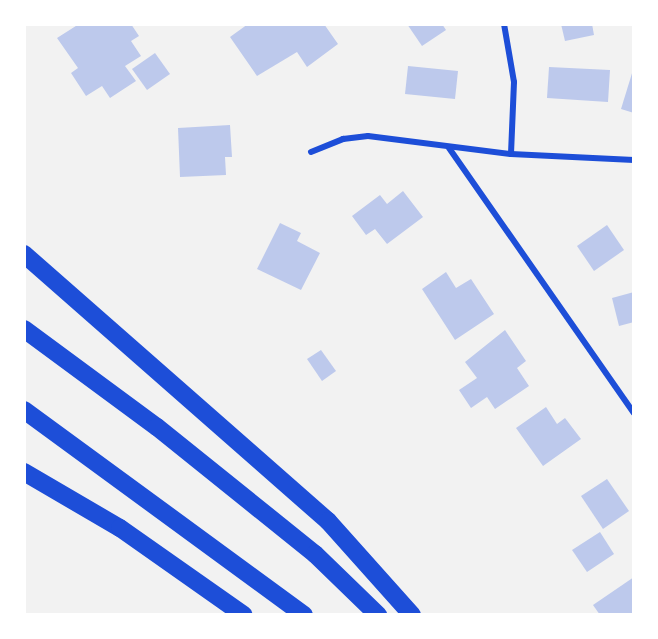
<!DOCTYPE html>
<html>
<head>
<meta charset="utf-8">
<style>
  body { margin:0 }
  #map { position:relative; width:658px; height:639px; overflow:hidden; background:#f2f2f2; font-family:Roboto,sans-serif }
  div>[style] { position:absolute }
  .building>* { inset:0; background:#bdc9ec }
  .minor>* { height:6px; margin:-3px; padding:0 3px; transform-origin:3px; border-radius:3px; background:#1d4ed8 }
  .motorway>* { height:18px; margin:-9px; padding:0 9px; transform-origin:9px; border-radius:9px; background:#1d4ed8 }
  span { translate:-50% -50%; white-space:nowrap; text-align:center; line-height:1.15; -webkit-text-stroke:6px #fff; paint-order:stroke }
  .frame { position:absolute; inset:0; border:26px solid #fff; pointer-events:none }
</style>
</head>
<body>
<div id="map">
  <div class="building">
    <i style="clip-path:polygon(79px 24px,131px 24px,139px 36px,131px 41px,141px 56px,125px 66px,136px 81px,110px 98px,102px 86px,86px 96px,71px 73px,78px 68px,57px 38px)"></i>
    <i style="clip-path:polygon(248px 24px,324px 24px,338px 44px,307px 67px,297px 52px,257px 76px,230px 37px)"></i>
    <i style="clip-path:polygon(407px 24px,442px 24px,446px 30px,422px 46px)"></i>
    <i style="clip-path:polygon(561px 24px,592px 24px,594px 35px,565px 41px)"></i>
    <i style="clip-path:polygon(155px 53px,170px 74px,147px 90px,132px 69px)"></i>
    <i style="clip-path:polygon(408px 66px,458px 71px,455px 99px,405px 94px)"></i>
    <i style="clip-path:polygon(549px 67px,610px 70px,608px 102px,547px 98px)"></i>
    <i style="clip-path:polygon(633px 70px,634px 70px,634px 113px,621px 109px)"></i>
    <i style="clip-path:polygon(230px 125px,232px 157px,225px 157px,226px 175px,180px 177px,178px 128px)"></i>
    <i style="clip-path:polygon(403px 191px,423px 217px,387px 244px,375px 229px,366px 235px,352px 216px,380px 195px,387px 204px)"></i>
    <i style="clip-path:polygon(280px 223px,301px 233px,297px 241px,320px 253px,301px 290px,257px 269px)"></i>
    <i style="clip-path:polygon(607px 225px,624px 250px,594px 271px,577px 246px)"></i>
    <i style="clip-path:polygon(446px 272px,456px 288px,471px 279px,494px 314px,455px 340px,422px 289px)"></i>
    <i style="clip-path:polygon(634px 292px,634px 322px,619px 326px,612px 298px)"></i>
    <i style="clip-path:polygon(505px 330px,526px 361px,517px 368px,529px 386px,495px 409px,487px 397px,471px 408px,459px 390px,477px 378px,465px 362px)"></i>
    <i style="clip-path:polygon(321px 350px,336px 371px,322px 381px,307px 359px)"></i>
    <i style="clip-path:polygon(546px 407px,557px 424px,565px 418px,581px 439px,543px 466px,516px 428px)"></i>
    <i style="clip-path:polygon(607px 479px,629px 511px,603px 529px,581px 496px)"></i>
    <i style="clip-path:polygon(600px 532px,614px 554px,587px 572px,572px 550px)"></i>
    <i style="clip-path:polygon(634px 577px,634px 615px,600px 615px,593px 605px)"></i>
  </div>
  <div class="minor">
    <i style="left:504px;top:24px;width:59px;rotate:80.2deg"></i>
    <i style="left:514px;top:82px;width:72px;rotate:92.4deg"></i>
    <i style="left:449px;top:148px;width:323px;rotate:55.1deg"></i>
    <i style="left:311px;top:152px;width:35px;rotate:-22deg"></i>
    <i style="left:343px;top:139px;width:25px;rotate:-7deg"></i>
    <i style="left:368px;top:136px;width:144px;rotate:7.2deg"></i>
    <i style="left:511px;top:154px;width:123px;rotate:2.8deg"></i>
  </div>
  <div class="motorway">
    <i style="left:24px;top:254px;width:405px;rotate:41.3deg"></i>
    <i style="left:328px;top:521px;width:126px;rotate:48.2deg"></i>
    <i style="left:24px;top:329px;width:165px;rotate:36.4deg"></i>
    <i style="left:157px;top:427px;width:203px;rotate:38.8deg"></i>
    <i style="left:315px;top:554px;width:88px;rotate:44.1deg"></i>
    <i style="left:24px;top:410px;width:347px;rotate:36.2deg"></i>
    <i style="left:24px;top:472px;width:111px;rotate:30.3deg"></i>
    <i style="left:120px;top:528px;width:151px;rotate:35.1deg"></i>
  </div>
  <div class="frame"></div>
</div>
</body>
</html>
